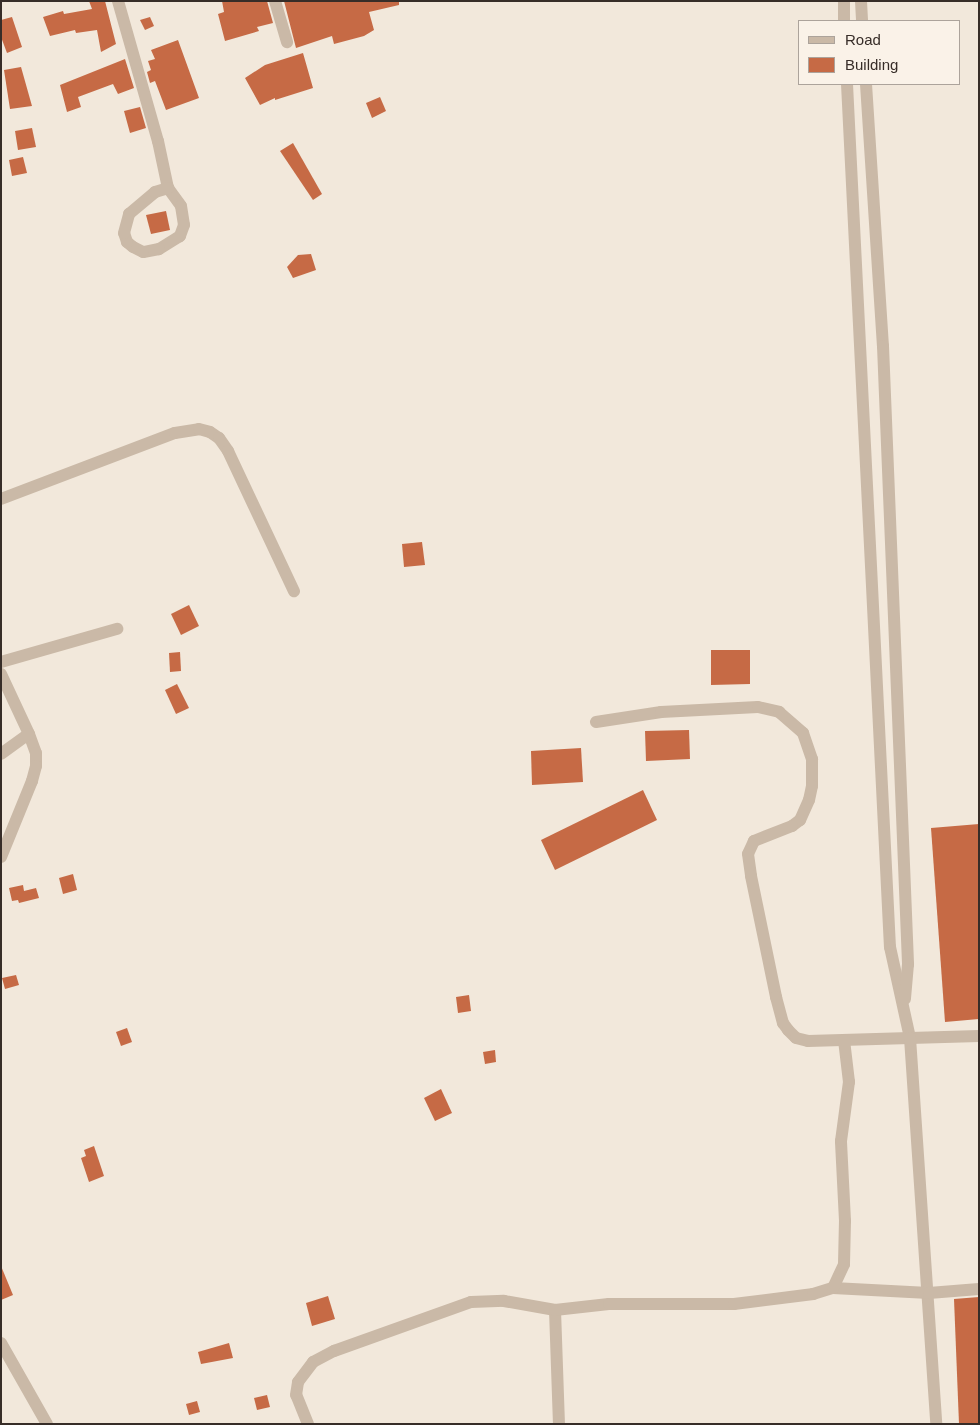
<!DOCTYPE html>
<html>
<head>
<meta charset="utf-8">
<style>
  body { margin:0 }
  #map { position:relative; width:980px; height:1425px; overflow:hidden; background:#f2e8db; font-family:Arial,sans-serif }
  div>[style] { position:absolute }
  .building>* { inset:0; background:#c66a45 }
  .minor>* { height:12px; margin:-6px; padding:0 6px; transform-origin:6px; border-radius:6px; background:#cab9a7 }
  span { translate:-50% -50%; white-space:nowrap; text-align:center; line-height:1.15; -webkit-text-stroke:4.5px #faf2e8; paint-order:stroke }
  .frame { position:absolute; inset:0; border:2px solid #372d28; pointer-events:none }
  .legend { position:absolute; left:798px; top:20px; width:162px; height:65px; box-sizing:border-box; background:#faf2e8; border:1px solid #aca39b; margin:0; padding:6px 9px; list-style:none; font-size:15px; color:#372d28 }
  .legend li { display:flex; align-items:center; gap:10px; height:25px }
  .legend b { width:25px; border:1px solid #aca39b }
</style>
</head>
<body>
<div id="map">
  <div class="building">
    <i style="clip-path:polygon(89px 1px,105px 1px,116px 44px,101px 52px,97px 30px,76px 33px,75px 30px,50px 36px,43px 17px,63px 11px,64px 14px,92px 9px)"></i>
    <i style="clip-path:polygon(222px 1px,267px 1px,273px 23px,257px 27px,259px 31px,225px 41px,218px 14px,224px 12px)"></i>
    <i style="clip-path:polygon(284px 1px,399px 1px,399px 5px,369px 12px,374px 30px,364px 36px,334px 44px,332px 36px,296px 48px)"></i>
    <i style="clip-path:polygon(12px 17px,22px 47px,7px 53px,1px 37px,1px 20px)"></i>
    <i style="clip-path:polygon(150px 17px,154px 26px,145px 30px,140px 20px)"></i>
    <i style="clip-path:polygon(178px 40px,199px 98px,166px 110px,155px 81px,150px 83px,147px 72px,151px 70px,148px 61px,155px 59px,151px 50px)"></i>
    <i style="clip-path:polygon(303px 53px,313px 88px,275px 100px,275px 98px,260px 105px,245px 78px,265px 65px)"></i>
    <i style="clip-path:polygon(125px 59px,134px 88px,118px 94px,113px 84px,78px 97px,81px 107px,67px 112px,60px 85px)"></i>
    <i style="clip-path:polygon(21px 67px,32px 106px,10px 109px,4px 70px)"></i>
    <i style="clip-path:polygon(380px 97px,386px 111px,372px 118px,366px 103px)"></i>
    <i style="clip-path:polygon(140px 107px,146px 128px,130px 133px,124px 111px)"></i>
    <i style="clip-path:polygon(32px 128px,36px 147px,18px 150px,15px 131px)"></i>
    <i style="clip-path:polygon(293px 143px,322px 194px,313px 200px,280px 151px)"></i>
    <i style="clip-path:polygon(23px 157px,27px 173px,12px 176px,9px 160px)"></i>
    <i style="clip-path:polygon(166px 211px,170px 230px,151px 234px,146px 215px)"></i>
    <i style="clip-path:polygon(311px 254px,316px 270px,293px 278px,287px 267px,298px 255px)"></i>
    <i style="clip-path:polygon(422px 542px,425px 565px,404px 567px,402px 544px)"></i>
    <i style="clip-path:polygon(189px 605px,199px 626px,181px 635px,171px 614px)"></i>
    <i style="clip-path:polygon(711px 650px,750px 650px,750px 684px,711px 685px)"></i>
    <i style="clip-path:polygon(180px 652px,181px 671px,170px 672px,169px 653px)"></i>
    <i style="clip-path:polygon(177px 684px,189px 708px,176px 714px,165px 690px)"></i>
    <i style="clip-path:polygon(689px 730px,690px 759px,646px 761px,645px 731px)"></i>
    <i style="clip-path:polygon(581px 748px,583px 782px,532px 785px,531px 751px)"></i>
    <i style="clip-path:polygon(643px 790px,657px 820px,555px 870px,541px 840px)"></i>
    <i style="clip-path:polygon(979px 824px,979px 1019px,945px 1022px,931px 828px)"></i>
    <i style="clip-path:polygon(73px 874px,77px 890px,63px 894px,59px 878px)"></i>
    <i style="clip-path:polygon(23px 885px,24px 891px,36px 888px,39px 898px,19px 903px,18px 900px,12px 901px,9px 888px)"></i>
    <i style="clip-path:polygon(16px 975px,19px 985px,5px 989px,2px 978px)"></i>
    <i style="clip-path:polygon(469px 995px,471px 1011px,458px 1013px,456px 997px)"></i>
    <i style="clip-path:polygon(127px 1028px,132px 1042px,121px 1046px,116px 1032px)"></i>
    <i style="clip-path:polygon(495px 1050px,496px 1062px,485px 1064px,483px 1052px)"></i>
    <i style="clip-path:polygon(441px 1089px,452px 1113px,435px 1121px,424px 1098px)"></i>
    <i style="clip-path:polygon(94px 1146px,104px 1176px,89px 1182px,81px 1158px,86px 1156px,84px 1150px)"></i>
    <i style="clip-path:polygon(1px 1266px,13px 1295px,1px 1300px)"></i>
    <i style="clip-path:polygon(328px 1296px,335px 1319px,312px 1326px,306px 1303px)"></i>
    <i style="clip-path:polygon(979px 1297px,979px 1424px,959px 1424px,954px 1299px)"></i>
    <i style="clip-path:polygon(229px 1343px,233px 1358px,201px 1364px,198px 1352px)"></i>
    <i style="clip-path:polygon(267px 1395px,270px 1407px,257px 1410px,254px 1398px)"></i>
    <i style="clip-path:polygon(197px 1401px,200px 1412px,189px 1415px,186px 1404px)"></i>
  </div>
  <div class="minor">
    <i style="left:118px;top:1px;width:146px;rotate:74.1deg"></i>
    <i style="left:158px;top:141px;width:48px;rotate:78deg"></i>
    <i style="left:168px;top:188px;width:22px;rotate:54deg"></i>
    <i style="left:181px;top:206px;width:19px;rotate:81deg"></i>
    <i style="left:184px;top:225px;width:12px;rotate:110deg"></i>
    <i style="left:180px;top:236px;width:25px;rotate:148deg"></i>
    <i style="left:159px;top:249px;width:16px;rotate:169deg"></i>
    <i style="left:143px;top:252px;width:11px;rotate:-153deg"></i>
    <i style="left:133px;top:247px;width:8px;rotate:-140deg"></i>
    <i style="left:127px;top:242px;width:9px;rotate:-108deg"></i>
    <i style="left:124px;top:233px;width:20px;rotate:-75deg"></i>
    <i style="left:129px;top:214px;width:34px;rotate:-40deg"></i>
    <i style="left:155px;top:192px;width:14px;rotate:-17deg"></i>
    <i style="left:275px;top:1px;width:43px;rotate:73.7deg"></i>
    <i style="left:844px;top:1px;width:20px;rotate:90deg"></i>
    <i style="left:861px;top:1px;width:20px;rotate:87deg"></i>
    <i style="left:847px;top:84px;width:864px;rotate:87.15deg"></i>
    <i style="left:890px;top:947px;width:93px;rotate:77.6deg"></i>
    <i style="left:910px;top:1038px;width:69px;rotate:-1.7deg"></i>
    <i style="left:866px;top:84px;width:263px;rotate:86.3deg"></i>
    <i style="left:883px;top:346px;width:619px;rotate:87.68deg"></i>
    <i style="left:908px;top:964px;width:35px;rotate:95deg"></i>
    <i style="left:1px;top:499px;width:186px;rotate:-20.8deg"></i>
    <i style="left:175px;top:433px;width:24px;rotate:-9deg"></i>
    <i style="left:199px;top:429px;width:11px;rotate:15deg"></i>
    <i style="left:210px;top:432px;width:11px;rotate:34deg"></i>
    <i style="left:219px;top:438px;width:16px;rotate:55deg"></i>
    <i style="left:228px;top:451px;width:155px;rotate:64.8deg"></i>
    <i style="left:1px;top:662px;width:121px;rotate:-15.9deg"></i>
    <i style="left:1px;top:674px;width:66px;rotate:65deg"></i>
    <i style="left:29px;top:734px;width:20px;rotate:70deg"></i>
    <i style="left:36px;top:753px;width:13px;rotate:90deg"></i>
    <i style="left:36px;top:766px;width:16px;rotate:105deg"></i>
    <i style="left:32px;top:781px;width:82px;rotate:112.2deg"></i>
    <i style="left:596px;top:722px;width:66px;rotate:-8.7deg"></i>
    <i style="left:661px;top:712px;width:97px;rotate:-3deg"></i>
    <i style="left:758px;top:707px;width:22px;rotate:13deg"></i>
    <i style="left:779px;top:712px;width:32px;rotate:41deg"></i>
    <i style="left:803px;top:733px;width:28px;rotate:71deg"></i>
    <i style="left:812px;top:759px;width:27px;rotate:90deg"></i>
    <i style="left:812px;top:786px;width:14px;rotate:102deg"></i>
    <i style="left:809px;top:800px;width:22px;rotate:114deg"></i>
    <i style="left:800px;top:820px;width:10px;rotate:143deg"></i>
    <i style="left:792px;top:826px;width:41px;rotate:158.5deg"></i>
    <i style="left:754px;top:841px;width:14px;rotate:115deg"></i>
    <i style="left:748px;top:854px;width:22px;rotate:82deg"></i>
    <i style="left:751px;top:876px;width:124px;rotate:78.3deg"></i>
    <i style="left:776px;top:997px;width:27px;rotate:75deg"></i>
    <i style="left:783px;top:1023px;width:9px;rotate:54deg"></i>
    <i style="left:788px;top:1030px;width:11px;rotate:45deg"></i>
    <i style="left:796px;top:1038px;width:12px;rotate:14deg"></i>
    <i style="left:808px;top:1041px;width:102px;rotate:-1.7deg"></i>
    <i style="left:910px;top:1038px;width:387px;rotate:86.1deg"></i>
    <i style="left:1px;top:754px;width:34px;rotate:-36deg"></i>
    <i style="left:833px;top:1288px;width:96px;rotate:3deg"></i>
    <i style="left:929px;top:1293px;width:50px;rotate:-4.6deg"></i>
    <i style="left:555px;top:1310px;width:114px;rotate:88deg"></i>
    <i style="left:1px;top:1343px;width:93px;rotate:60.4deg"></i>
    <i style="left:308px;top:1424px;width:31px;rotate:-112deg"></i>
    <i style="left:296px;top:1395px;width:13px;rotate:-81deg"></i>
    <i style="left:298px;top:1382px;width:25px;rotate:-53deg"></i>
    <i style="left:313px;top:1362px;width:24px;rotate:-28deg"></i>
    <i style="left:334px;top:1351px;width:145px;rotate:-19.7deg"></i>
    <i style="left:471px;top:1302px;width:33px;rotate:-2deg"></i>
    <i style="left:504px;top:1301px;width:52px;rotate:10deg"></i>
    <i style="left:555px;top:1310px;width:54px;rotate:-6.3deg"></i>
    <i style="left:609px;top:1304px;width:125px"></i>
    <i style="left:734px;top:1304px;width:80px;rotate:-7.2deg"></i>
    <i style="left:813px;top:1294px;width:21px;rotate:-17deg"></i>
    <i style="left:833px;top:1288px;width:26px;rotate:-65deg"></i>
    <i style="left:844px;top:1264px;width:43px;rotate:-88.7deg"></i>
    <i style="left:845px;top:1221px;width:80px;rotate:-92.9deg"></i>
    <i style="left:841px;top:1141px;width:60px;rotate:-82.3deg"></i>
    <i style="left:849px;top:1082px;width:42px;rotate:-96.8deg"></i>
  </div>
  <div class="frame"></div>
  <ul class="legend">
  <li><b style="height:6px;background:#cab9a7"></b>Road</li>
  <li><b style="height:14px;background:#c66a45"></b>Building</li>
  </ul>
</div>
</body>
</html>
